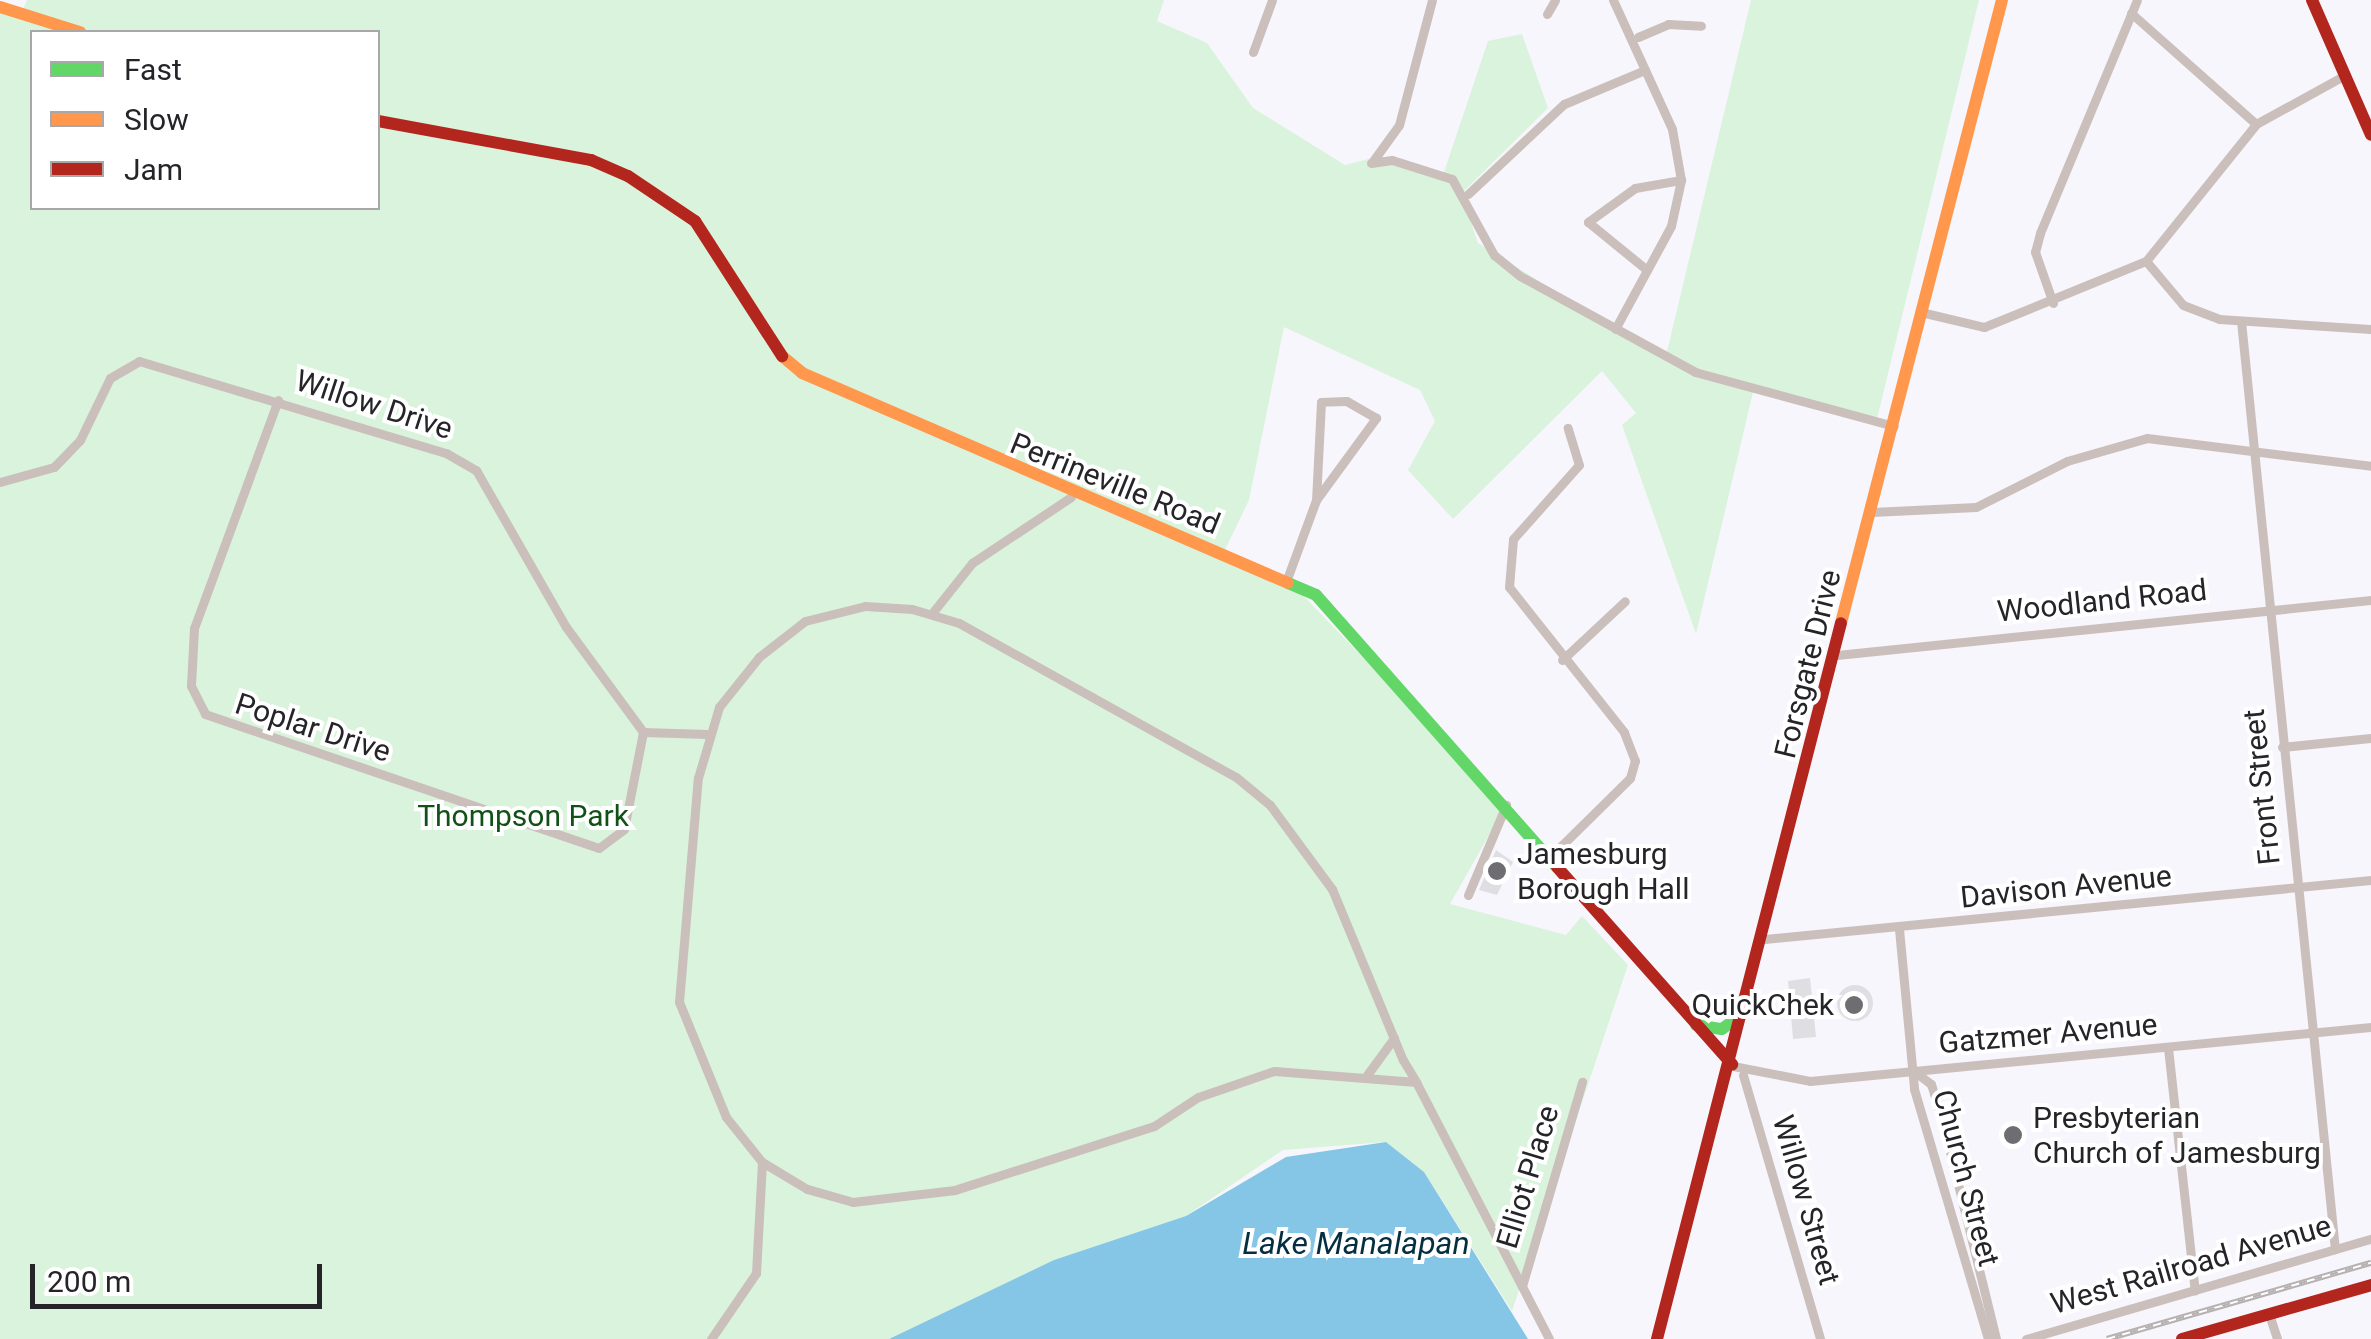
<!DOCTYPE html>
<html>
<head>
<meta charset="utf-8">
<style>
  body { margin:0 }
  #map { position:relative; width:2371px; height:1339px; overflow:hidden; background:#f7f6fc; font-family:Roboto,sans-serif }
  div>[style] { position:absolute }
  .green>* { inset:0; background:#daf3dc }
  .water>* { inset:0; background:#85c6e7 }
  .building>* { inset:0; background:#dfdee3 }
  .round { border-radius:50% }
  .street>* { height:9px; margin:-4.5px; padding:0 4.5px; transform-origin:4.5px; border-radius:4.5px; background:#cbbfbc }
  .fast>* { height:12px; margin:-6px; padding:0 6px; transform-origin:6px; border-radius:6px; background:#63d668 }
  .slow>* { height:12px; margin:-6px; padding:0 6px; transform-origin:6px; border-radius:6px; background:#ff974d }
  .jam>* { height:12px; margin:-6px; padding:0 6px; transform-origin:6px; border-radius:6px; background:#b3261e }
  .rail>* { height:6px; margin-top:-3px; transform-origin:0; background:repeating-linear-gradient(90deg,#fff 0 8px,#b7b0b0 0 16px); box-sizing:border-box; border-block:2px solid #b7b0b0 }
  .dots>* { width:28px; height:28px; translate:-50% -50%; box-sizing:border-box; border:5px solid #fff; border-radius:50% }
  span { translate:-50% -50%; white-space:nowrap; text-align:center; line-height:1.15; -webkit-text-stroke:8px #fff; paint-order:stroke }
  .street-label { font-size:30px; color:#252428 }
  .park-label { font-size:30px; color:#105216 }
  .poi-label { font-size:30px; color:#252428 }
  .left { translate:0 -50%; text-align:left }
  .right { translate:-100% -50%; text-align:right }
  .water-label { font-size:32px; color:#032f41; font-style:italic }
  .legend { position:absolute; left:30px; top:30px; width:350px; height:180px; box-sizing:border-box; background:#fff; border:2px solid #a8a7a9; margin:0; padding:12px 18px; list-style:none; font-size:30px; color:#252428 }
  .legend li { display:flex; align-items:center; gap:20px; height:50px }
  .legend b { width:50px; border:2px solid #a8a7a9 }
  .scale { position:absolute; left:30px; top:1264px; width:292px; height:45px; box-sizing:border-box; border:5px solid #252428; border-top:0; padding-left:12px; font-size:30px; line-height:35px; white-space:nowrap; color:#252428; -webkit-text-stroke:8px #fff; paint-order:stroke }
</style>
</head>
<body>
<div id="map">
  <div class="green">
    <i style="clip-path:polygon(evenodd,27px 0,1164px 0,1157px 21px,1207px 43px,1253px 108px,1345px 165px,1380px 156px,1442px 178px,1488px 41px,1522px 34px,1548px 108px,1461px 194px,1478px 243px,1665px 360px,1751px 0,1979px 0,1876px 423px,1753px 392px,1696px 634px,1622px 425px,1636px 413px,1602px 371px,1453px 519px,1408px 470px,1435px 421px,1420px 390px,1284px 327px,1249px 500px,1223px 554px,1287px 579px,1506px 805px,1450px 904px,1566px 935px,1582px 916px,1628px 965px,1512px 1311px,1424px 1172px,1386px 1142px,1283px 1150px,1186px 1216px,1054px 1260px,889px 1339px,0 1339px,0 8px,21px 14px,27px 0,32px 32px,378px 32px,378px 208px,32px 208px,32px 32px)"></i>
  </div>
  <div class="water">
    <i style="clip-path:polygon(1386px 1142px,1424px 1172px,1528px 1339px,889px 1339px,1054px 1260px,1186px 1216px,1286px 1157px)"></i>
  </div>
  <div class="building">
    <i style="clip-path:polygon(1496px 850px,1513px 862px,1497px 895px,1479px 890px)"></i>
    <i style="clip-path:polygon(1810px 978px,1816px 1037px,1793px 1039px,1788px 981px)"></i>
    <i class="round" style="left:1837px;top:985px;width:36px;height:36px"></i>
  </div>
  <div class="street">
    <i style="left:1613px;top:0;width:142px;rotate:65.4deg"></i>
    <i style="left:1672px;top:129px;width:52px;rotate:80deg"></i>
    <i style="left:1681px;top:180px;width:47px;rotate:102.3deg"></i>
    <i style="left:1671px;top:226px;width:117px;rotate:118.5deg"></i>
    <i style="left:2131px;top:13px;width:167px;rotate:41.6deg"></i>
    <i style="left:1547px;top:14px;width:16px;rotate:-60deg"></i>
    <i style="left:1638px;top:37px;width:33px;rotate:-23deg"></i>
    <i style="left:1668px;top:24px;width:33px;rotate:3deg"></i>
    <i style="left:1253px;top:52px;width:55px;rotate:-69.9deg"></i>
    <i style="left:1373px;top:161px;width:44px;rotate:-54.2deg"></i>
    <i style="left:1399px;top:125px;width:129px;rotate:-75.2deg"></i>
    <i style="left:1371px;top:163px;width:21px;rotate:-8deg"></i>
    <i style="left:1392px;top:160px;width:63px;rotate:17.6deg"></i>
    <i style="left:1452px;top:179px;width:87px;rotate:61.1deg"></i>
    <i style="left:1494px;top:255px;width:33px;rotate:39deg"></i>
    <i style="left:1520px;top:276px;width:200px;rotate:28.7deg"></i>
    <i style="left:1695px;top:372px;width:206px;rotate:15.2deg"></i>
    <i style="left:1468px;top:194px;width:132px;rotate:-43.2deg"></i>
    <i style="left:1564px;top:104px;width:88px;rotate:-22.8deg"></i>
    <i style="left:2146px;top:261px;width:57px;rotate:49.9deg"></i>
    <i style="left:2183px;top:305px;width:39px;rotate:21deg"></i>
    <i style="left:2219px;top:319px;width:152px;rotate:3.8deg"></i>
    <i style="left:1647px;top:270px;width:76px;rotate:-140.9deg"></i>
    <i style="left:1588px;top:222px;width:58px;rotate:-35.9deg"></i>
    <i style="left:1635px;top:188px;width:47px;rotate:-9.9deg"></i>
    <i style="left:2053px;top:303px;width:54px;rotate:-109.4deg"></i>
    <i style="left:2035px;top:252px;width:20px;rotate:-75deg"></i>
    <i style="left:2040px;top:233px;width:252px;rotate:-67.4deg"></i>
    <i style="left:1925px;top:313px;width:61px;rotate:13.3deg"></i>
    <i style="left:1984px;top:327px;width:175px;rotate:-22.2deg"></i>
    <i style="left:2146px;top:261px;width:176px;rotate:-51.2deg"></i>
    <i style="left:2256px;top:124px;width:102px;rotate:-28.8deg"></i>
    <i style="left:2241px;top:321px;width:933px;rotate:84.22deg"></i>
    <i style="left:278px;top:400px;width:243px;rotate:110.2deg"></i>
    <i style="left:194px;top:628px;width:58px;rotate:93deg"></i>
    <i style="left:191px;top:686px;width:31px;rotate:63deg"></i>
    <i style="left:205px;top:714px;width:416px;rotate:18.8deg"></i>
    <i style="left:599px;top:848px;width:31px;rotate:-37deg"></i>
    <i style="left:624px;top:829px;width:99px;rotate:-78.9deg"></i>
    <i style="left:0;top:482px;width:56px;rotate:-15.5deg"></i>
    <i style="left:54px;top:467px;width:37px;rotate:-46deg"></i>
    <i style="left:80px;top:440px;width:69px;rotate:-64.2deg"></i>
    <i style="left:110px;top:378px;width:34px;rotate:-30deg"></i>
    <i style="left:139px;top:361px;width:320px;rotate:16.7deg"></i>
    <i style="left:446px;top:453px;width:34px;rotate:30deg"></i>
    <i style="left:476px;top:470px;width:181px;rotate:60.2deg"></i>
    <i style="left:566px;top:627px;width:130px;rotate:53.7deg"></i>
    <i style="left:643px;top:732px;width:64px;rotate:1.8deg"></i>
    <i style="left:1872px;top:512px;width:104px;rotate:-2.8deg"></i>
    <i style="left:1976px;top:507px;width:102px;rotate:-26.8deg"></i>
    <i style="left:2067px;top:461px;width:83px;rotate:-16deg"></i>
    <i style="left:2147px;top:438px;width:226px;rotate:7.1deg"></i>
    <i style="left:1287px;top:579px;width:84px;rotate:-69.8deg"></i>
    <i style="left:1316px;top:500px;width:102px;rotate:-53.8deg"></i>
    <i style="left:1376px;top:418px;width:34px;rotate:-150deg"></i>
    <i style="left:1346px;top:401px;width:25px;rotate:178deg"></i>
    <i style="left:1321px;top:402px;width:98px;rotate:92.9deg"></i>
    <i style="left:933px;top:612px;width:63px;rotate:-51.5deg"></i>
    <i style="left:972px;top:563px;width:119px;rotate:-33.7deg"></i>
    <i style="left:1837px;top:655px;width:537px;rotate:-5.88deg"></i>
    <i style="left:1562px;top:660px;width:86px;rotate:-43.1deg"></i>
    <i style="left:2282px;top:747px;width:89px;rotate:-5.8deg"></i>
    <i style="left:1551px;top:856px;width:111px;rotate:-44.6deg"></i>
    <i style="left:1630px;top:778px;width:18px;rotate:-74deg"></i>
    <i style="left:1635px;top:761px;width:31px;rotate:-111deg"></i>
    <i style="left:1624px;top:732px;width:185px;rotate:-128.4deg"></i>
    <i style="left:1509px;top:587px;width:48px;rotate:-85.2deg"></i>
    <i style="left:1513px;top:539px;width:99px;rotate:-48.3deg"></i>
    <i style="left:1579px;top:465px;width:39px;rotate:-107deg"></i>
    <i style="left:1468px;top:895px;width:98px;rotate:-67.1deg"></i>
    <i style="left:1899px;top:929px;width:161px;rotate:84.6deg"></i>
    <i style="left:1914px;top:1089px;width:261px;rotate:73.5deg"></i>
    <i style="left:1765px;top:939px;width:609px;rotate:-5.56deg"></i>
    <i style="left:2168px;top:1048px;width:244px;rotate:83.7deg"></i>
    <i style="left:1733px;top:1066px;width:78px;rotate:11deg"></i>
    <i style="left:1810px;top:1081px;width:564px;rotate:-5.5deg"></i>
    <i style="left:1915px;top:1072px;width:20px;rotate:37deg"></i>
    <i style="left:1931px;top:1084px;width:37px;rotate:73deg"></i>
    <i style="left:1942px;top:1119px;width:227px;rotate:76.2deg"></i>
    <i style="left:1367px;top:1075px;width:46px;rotate:-53.9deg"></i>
    <i style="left:1743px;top:1075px;width:275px;rotate:73.7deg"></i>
    <i style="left:1416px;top:1082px;width:142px;rotate:-175.6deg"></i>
    <i style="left:1274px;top:1071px;width:80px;rotate:161.1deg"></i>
    <i style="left:1198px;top:1097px;width:53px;rotate:146.6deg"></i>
    <i style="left:1154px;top:1126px;width:209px;rotate:162.2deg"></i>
    <i style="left:955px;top:1190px;width:103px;rotate:173.3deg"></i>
    <i style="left:853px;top:1202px;width:48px;rotate:-164.2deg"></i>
    <i style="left:807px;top:1189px;width:52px;rotate:-149deg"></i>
    <i style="left:762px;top:1162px;width:58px;rotate:-128.7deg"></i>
    <i style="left:726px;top:1117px;width:124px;rotate:-112.2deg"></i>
    <i style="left:679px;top:1002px;width:225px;rotate:-85.2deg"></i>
    <i style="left:698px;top:778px;width:74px;rotate:-73.5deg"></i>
    <i style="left:719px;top:707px;width:64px;rotate:-51.3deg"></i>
    <i style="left:759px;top:657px;width:58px;rotate:-38deg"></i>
    <i style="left:805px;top:621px;width:62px;rotate:-14deg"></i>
    <i style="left:865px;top:606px;width:47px;rotate:3.7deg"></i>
    <i style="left:912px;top:609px;width:49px;rotate:16.6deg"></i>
    <i style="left:959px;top:623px;width:317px;rotate:29.1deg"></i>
    <i style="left:1236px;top:777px;width:44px;rotate:39.5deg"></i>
    <i style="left:1270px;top:805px;width:104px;rotate:53.6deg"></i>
    <i style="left:1332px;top:889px;width:185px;rotate:67.5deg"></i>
    <i style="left:1403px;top:1060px;width:26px;rotate:59deg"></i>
    <i style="left:1416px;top:1082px;width:289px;rotate:62.6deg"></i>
    <i style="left:1522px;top:1286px;width:213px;rotate:-73.6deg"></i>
    <i style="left:2269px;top:1314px;width:26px;rotate:72deg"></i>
    <i style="left:711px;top:1339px;width:80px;rotate:-55.7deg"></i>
    <i style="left:756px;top:1273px;width:111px;rotate:-86.9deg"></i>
    <i style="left:2026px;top:1339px;width:359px;rotate:-16.2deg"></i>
  </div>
  <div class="fast">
    <i style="left:1288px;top:583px;width:30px;rotate:23deg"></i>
    <i style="left:1316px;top:595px;width:363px;rotate:48.5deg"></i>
    <i style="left:1696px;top:1025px;width:26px;rotate:9deg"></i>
    <i style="left:1722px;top:1029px;width:31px;rotate:-36deg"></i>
  </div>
  <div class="slow">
    <i style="left:0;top:7px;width:84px;rotate:17.4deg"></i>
    <i style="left:782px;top:356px;width:26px;rotate:40deg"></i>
    <i style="left:802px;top:373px;width:529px;rotate:23.37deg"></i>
    <i style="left:1841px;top:623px;width:643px;rotate:-75.51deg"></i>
  </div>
  <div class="jam">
    <i style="left:2312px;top:0;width:147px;rotate:66.4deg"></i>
    <i style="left:378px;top:121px;width:217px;rotate:10.4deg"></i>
    <i style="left:591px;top:160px;width:40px;rotate:23.4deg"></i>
    <i style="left:628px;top:176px;width:81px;rotate:33.9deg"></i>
    <i style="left:695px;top:221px;width:161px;rotate:57.2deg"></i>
    <i style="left:1557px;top:867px;width:264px;rotate:48.4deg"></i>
    <i style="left:1657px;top:1339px;width:739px;rotate:-75.59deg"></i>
    <i style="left:2182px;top:1339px;width:197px;rotate:-15.9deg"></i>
  </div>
  <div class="rail">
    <i style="left:2107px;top:1339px;width:275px;rotate:-16.1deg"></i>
  </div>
  <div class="dots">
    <i style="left:1497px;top:871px;background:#6e6e72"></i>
    <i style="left:1854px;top:1005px;background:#6e6e72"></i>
    <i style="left:2013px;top:1135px;background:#6e6e72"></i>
  </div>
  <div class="street-label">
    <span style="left:374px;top:405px;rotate:18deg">Willow Drive</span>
    <span style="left:1115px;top:484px;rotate:22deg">Perrineville Road</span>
    <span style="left:2102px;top:601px;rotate:-6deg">Woodland Road</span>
    <span style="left:1808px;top:664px;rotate:-76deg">Forsgate Drive</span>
    <span style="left:313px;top:728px;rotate:18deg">Poplar Drive</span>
    <span style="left:2262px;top:787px;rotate:-96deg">Front Street</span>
    <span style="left:2066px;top:887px;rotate:-6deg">Davison Avenue</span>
    <span style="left:2048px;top:1034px;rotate:-5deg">Gatzmer Avenue</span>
    <span style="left:1528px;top:1177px;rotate:-73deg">Elliot Place</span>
    <span style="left:1966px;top:1178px;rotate:75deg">Church Street</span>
    <span style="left:1806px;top:1200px;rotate:74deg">Willow Street</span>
    <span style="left:2191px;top:1265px;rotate:-16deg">West Railroad Avenue</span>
  </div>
  <div class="park-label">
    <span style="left:523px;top:816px">Thompson Park</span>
  </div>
  <div class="poi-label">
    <span class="left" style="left:1517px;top:871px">Jamesburg<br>Borough Hall</span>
    <span class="right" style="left:1834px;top:1005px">QuickChek</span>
    <span class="left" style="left:2033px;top:1135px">Presbyterian<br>Church of Jamesburg</span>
  </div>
  <div class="water-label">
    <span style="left:1356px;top:1243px">Lake Manalapan</span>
  </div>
  <ul class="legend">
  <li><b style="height:12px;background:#63d668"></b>Fast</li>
  <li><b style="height:12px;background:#ff974d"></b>Slow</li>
  <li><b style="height:12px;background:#b3261e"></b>Jam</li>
  </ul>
  <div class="scale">200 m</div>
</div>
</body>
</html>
